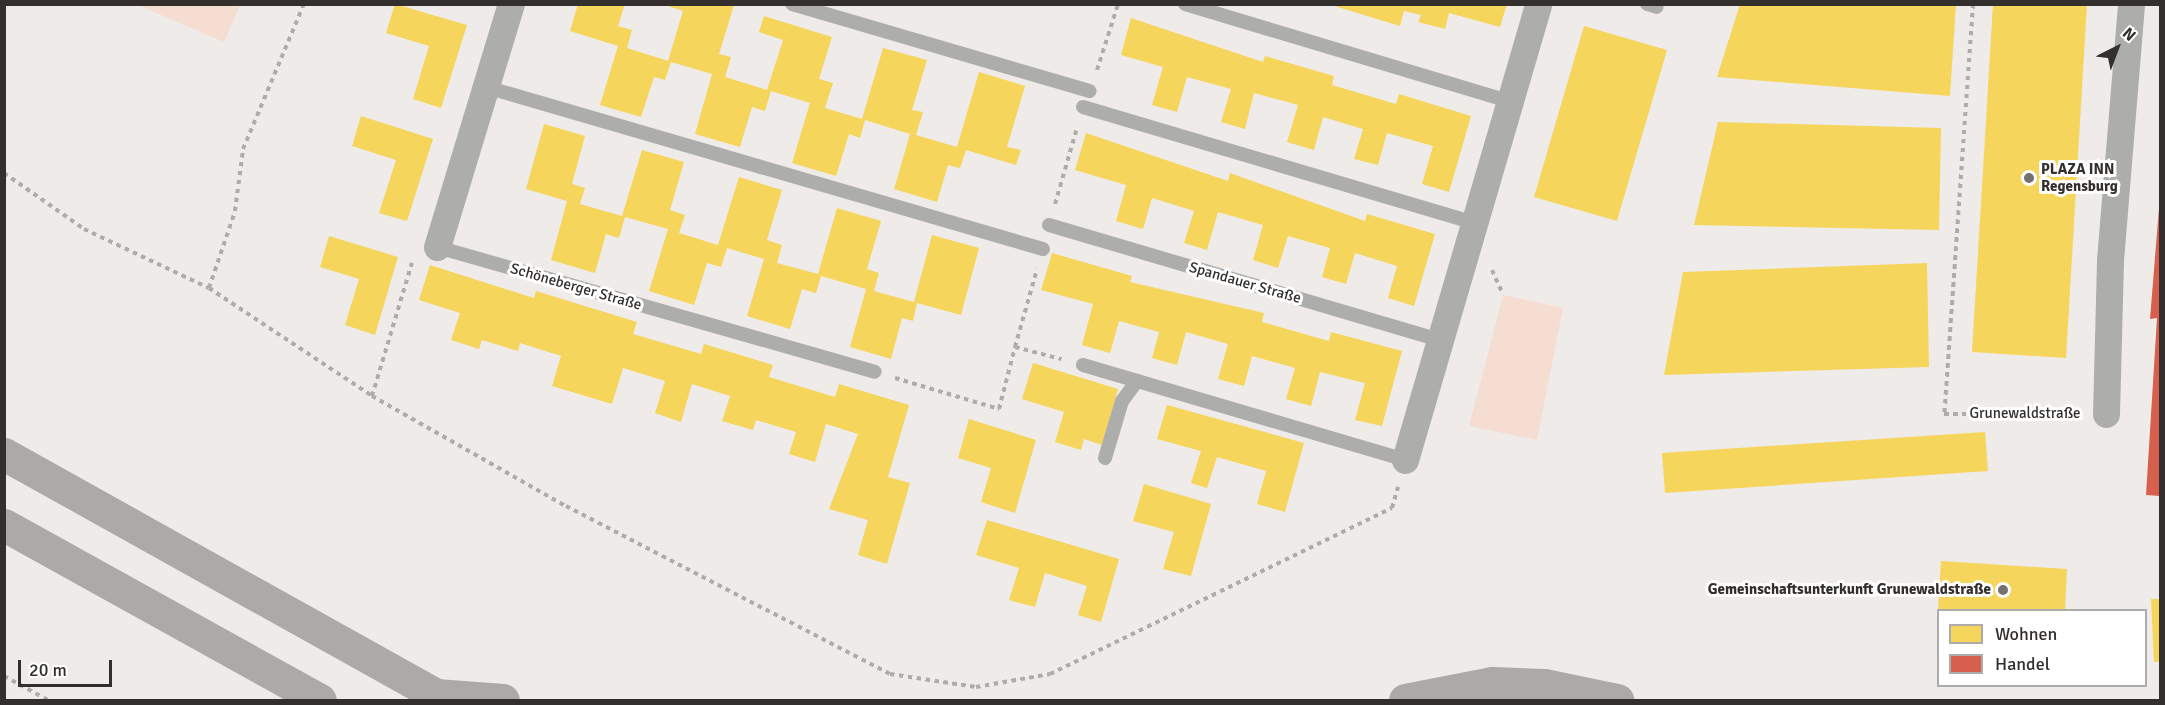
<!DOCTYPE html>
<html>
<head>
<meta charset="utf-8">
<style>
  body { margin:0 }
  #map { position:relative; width:2165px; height:705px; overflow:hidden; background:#efebe8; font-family:Signika,sans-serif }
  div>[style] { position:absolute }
  .green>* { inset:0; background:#f5ded1 }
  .homes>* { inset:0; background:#f6d55c }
  .shops>* { inset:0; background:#d6604d }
  .path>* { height:4px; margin-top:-2px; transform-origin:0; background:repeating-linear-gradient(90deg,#adacab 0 4.5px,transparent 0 9px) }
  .service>* { height:14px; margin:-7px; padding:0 7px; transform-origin:7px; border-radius:7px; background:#adaeac }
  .minor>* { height:27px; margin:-13.5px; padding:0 13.5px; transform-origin:13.5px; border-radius:13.5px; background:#adaeac }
  .motorway>* { height:33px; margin:-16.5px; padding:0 16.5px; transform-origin:16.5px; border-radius:16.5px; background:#abaaa9 }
  .dots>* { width:16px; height:16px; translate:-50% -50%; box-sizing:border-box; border:3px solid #fff; border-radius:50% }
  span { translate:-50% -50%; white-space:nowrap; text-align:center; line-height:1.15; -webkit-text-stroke:6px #fff; paint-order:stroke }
  .poi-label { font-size:15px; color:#322f2d; font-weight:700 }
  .left { translate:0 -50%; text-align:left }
  .right { translate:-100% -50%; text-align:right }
  .street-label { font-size:15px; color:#322f2d }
  .frame { position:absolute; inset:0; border:6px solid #322f2d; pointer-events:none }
  .legend { position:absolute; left:1937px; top:609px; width:210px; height:78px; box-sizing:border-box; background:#fff; border:2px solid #adacab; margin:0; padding:8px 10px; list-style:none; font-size:18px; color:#322f2d }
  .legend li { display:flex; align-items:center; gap:12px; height:30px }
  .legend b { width:30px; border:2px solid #adacab }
  .north { position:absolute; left:2087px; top:18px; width:60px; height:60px; -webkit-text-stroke:4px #fff; paint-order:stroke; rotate:42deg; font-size:16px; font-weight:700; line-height:24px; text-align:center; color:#322f2d }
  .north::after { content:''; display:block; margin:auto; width:21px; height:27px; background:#322f2d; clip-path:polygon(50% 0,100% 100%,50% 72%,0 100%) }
  .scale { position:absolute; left:18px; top:660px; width:94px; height:27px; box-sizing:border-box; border:3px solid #322f2d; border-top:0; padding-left:8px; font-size:18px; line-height:21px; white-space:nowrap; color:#322f2d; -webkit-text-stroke:4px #fff; paint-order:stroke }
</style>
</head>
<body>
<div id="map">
  <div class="green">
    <i style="clip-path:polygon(138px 5px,240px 5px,224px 42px)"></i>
    <i style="clip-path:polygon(1503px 295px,1563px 308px,1537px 440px,1469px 426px)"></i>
  </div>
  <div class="homes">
    <i style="clip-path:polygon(395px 4px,467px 25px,441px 108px,413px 99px,429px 46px,386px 33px)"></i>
    <i style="clip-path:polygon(578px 4px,625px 4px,618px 26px,632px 30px,627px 48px,668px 61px,683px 11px,662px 4px,734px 5px,719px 54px,731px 57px,725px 77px,767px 90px,783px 40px,759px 32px,764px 16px,832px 37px,819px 79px,833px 83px,825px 108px,862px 119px,883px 48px,927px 60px,912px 110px,923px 112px,916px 135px,957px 147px,979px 72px,1025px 86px,1007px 147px,1021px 150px,1016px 165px,966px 150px,960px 168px,948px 165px,937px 202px,894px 189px,910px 134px,865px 120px,860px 138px,849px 134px,836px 176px,792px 163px,810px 103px,771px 91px,765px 111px,752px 107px,740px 147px,695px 134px,712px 74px,671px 62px,665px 80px,654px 77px,641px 117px,600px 105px,618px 46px,570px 31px)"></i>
    <i style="clip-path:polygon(1328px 4px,1507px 4px,1500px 27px,1449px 13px,1445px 29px,1418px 22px,1421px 15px,1404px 11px,1400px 26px)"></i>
    <i style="clip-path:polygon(1740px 4px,1956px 4px,1950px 96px,1717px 77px)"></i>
    <i style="clip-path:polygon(1993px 4px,2087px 4px,2066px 358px,1972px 352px)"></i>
    <i style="clip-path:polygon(1131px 18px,1263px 62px,1265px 56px,1334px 76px,1332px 85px,1396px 104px,1399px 94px,1471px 116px,1449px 192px,1422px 184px,1433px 146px,1387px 133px,1378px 165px,1354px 159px,1363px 129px,1323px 117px,1314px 150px,1287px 142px,1298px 105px,1254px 93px,1245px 129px,1221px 122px,1231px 89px,1187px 77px,1177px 112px,1152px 105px,1163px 67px,1121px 55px)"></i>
    <i style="clip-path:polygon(1584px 26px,1667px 50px,1617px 221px,1534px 197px)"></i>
    <i style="clip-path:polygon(361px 116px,433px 139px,407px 221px,379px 213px,396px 160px,352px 146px)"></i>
    <i style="clip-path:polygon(1718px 122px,1941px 128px,1939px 230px,1694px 225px)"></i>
    <i style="clip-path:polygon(544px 124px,585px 136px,572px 184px,585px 188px,580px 204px,622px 216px,642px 150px,684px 162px,670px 210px,685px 215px,679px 233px,718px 245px,739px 177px,782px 190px,767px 240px,782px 245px,777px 263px,818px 274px,837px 208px,881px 221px,867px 269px,879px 273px,874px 291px,914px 302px,932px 235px,979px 248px,961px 315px,917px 303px,913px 321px,902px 318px,891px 359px,850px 347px,866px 289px,821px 276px,816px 293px,802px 289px,790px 329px,747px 316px,764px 259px,727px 248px,721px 267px,707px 263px,694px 305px,649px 291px,668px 229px,625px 217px,619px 238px,606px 234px,595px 273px,551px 260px,567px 201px,526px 189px)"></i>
    <i style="clip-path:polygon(1086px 133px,1228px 181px,1230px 173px,1365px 221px,1367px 214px,1435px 234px,1414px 306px,1388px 298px,1397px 266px,1355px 253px,1346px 284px,1322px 277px,1330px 248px,1288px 236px,1278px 268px,1253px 260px,1263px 225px,1218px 212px,1207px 250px,1184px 243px,1194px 211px,1152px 198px,1143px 229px,1116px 221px,1126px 185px,1075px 170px)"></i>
    <i style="clip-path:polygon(329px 236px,398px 257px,375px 335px,345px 325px,359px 279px,320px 267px)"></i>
    <i style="clip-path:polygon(1052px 253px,1132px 276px,1130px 282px,1264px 313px,1262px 322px,1329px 341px,1331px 332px,1402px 351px,1382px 426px,1355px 420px,1365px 383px,1320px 372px,1311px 406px,1286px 399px,1295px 368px,1252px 356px,1244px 386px,1218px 379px,1228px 344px,1186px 332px,1177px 365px,1152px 358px,1159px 332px,1119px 321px,1110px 353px,1082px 345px,1093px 304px,1041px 290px)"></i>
    <i style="clip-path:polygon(1927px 263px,1929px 367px,1664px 375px,1683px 272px)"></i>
    <i style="clip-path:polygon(430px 265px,534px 298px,536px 291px,637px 322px,633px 334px,701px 354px,704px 344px,773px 365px,769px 377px,835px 397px,839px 384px,909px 405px,888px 477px,910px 483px,887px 564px,858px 555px,868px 520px,829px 509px,858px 434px,826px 424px,815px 462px,789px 454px,796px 432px,756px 420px,753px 430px,722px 421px,730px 396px,692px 384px,681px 422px,655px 413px,665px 381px,623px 368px,612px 404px,552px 386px,561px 356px,520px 343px,518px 351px,482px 340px,479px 349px,451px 340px,460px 313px,419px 300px)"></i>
    <i style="clip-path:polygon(1033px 363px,1118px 389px,1102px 445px,1084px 439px,1081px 450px,1055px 442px,1064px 412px,1022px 399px)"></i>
    <i style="clip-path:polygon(1167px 405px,1304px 443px,1285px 512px,1257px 504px,1266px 471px,1217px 457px,1207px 488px,1191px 483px,1201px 451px,1157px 439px)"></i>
    <i style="clip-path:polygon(969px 419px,1036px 440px,1015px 513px,981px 502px,991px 468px,958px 458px)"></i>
    <i style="clip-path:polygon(1985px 432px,1988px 471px,1665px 493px,1662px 453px)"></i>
    <i style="clip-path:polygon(1144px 484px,1211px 504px,1191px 576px,1163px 569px,1174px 532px,1133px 521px)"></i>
    <i style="clip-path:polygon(987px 520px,1119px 559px,1101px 622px,1078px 615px,1087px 586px,1045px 573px,1035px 607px,1009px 600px,1019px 568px,976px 555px)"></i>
    <i style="clip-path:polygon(1941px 561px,2067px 569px,2065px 610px,1938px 610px)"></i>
    <i style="clip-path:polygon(2151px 599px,2160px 599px,2160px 662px,2154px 662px)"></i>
  </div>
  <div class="shops">
    <i style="clip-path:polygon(2160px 196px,2160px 496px,2146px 495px,2157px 318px,2150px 319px)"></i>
  </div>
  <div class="path">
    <i style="left:1973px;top:4px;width:411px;rotate:94deg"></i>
    <i style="left:1944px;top:414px;width:132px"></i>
    <i style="left:1097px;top:70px;width:69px;rotate:-72.3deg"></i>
    <i style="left:4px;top:173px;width:98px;rotate:35deg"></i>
    <i style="left:84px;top:229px;width:138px;rotate:25.3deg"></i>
    <i style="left:209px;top:288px;width:81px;rotate:-71.3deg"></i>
    <i style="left:235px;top:211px;width:63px;rotate:-82.6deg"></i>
    <i style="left:243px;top:149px;width:157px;rotate:-67.2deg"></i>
    <i style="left:1055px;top:204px;width:79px;rotate:-73.9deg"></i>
    <i style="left:1492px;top:270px;width:27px;rotate:66deg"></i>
    <i style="left:209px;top:288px;width:196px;rotate:33.5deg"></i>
    <i style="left:372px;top:396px;width:139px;rotate:-73.3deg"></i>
    <i style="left:1015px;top:347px;width:81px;rotate:-74.2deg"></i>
    <i style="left:895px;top:378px;width:109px;rotate:16.6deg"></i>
    <i style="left:999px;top:409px;width:64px;rotate:-75.5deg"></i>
    <i style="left:1015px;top:347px;width:48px;rotate:14.6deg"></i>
    <i style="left:372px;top:396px;width:223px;rotate:29.6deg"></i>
    <i style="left:566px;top:506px;width:365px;rotate:27.4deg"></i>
    <i style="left:890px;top:674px;width:87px;rotate:8.6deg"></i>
    <i style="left:976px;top:687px;width:75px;rotate:-10deg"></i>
    <i style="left:1050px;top:674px;width:380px;rotate:-25.9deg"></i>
    <i style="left:1392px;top:508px;width:22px;rotate:-74deg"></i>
    <i style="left:4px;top:676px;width:50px;rotate:28.6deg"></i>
  </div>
  <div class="service">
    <i style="left:792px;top:4px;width:310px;rotate:16.3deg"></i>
    <i style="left:1185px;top:4px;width:338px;rotate:16.7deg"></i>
    <i style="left:1647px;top:4px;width:10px;rotate:17deg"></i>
    <i style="left:486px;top:87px;width:580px;rotate:16.22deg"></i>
    <i style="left:1083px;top:107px;width:406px;rotate:16.5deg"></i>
    <i style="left:1049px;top:225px;width:408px;rotate:16.4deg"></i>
    <i style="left:437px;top:247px;width:455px;rotate:15.9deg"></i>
    <i style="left:1083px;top:365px;width:336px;rotate:16.4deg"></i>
    <i style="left:1105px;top:458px;width:59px;rotate:-73.4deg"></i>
    <i style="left:1122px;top:401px;width:25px;rotate:-53deg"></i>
  </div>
  <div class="minor">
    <i style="left:437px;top:247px;width:254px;rotate:-73.1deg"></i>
    <i style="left:2106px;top:414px;width:154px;rotate:-88.5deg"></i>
    <i style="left:2110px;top:260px;width:257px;rotate:-85.3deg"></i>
    <i style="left:1405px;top:460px;width:475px;rotate:-73.7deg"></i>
  </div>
  <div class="motorway">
    <i style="left:4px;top:454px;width:505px;rotate:29.15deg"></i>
    <i style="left:4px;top:525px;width:361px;rotate:29deg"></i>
    <i style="left:436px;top:695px;width:67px;rotate:4.3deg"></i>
    <i style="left:1405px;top:700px;width:89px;rotate:-11.1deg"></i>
    <i style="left:1492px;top:683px;width:52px;rotate:2.2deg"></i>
    <i style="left:1544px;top:685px;width:75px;rotate:11.6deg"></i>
  </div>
  <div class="dots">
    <i style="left:2029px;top:178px;background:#74716e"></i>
    <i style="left:2003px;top:590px;background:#74716e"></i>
  </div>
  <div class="poi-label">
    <span class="left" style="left:2041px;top:178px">PLAZA INN<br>Regensburg</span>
    <span class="right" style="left:1991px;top:590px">Gemeinschaftsunterkunft Grunewaldstraße</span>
  </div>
  <div class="street-label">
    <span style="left:1245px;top:283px;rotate:16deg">Spandauer Straße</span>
    <span style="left:576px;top:287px;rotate:16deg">Schöneberger Straße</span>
    <span style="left:2025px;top:414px">Grunewaldstraße</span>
  </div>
  <div class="frame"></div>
  <ul class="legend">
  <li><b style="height:16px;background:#f6d55c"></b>Wohnen</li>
  <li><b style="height:16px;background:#d6604d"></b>Handel</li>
  </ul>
  <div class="north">N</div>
  <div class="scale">20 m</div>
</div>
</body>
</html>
